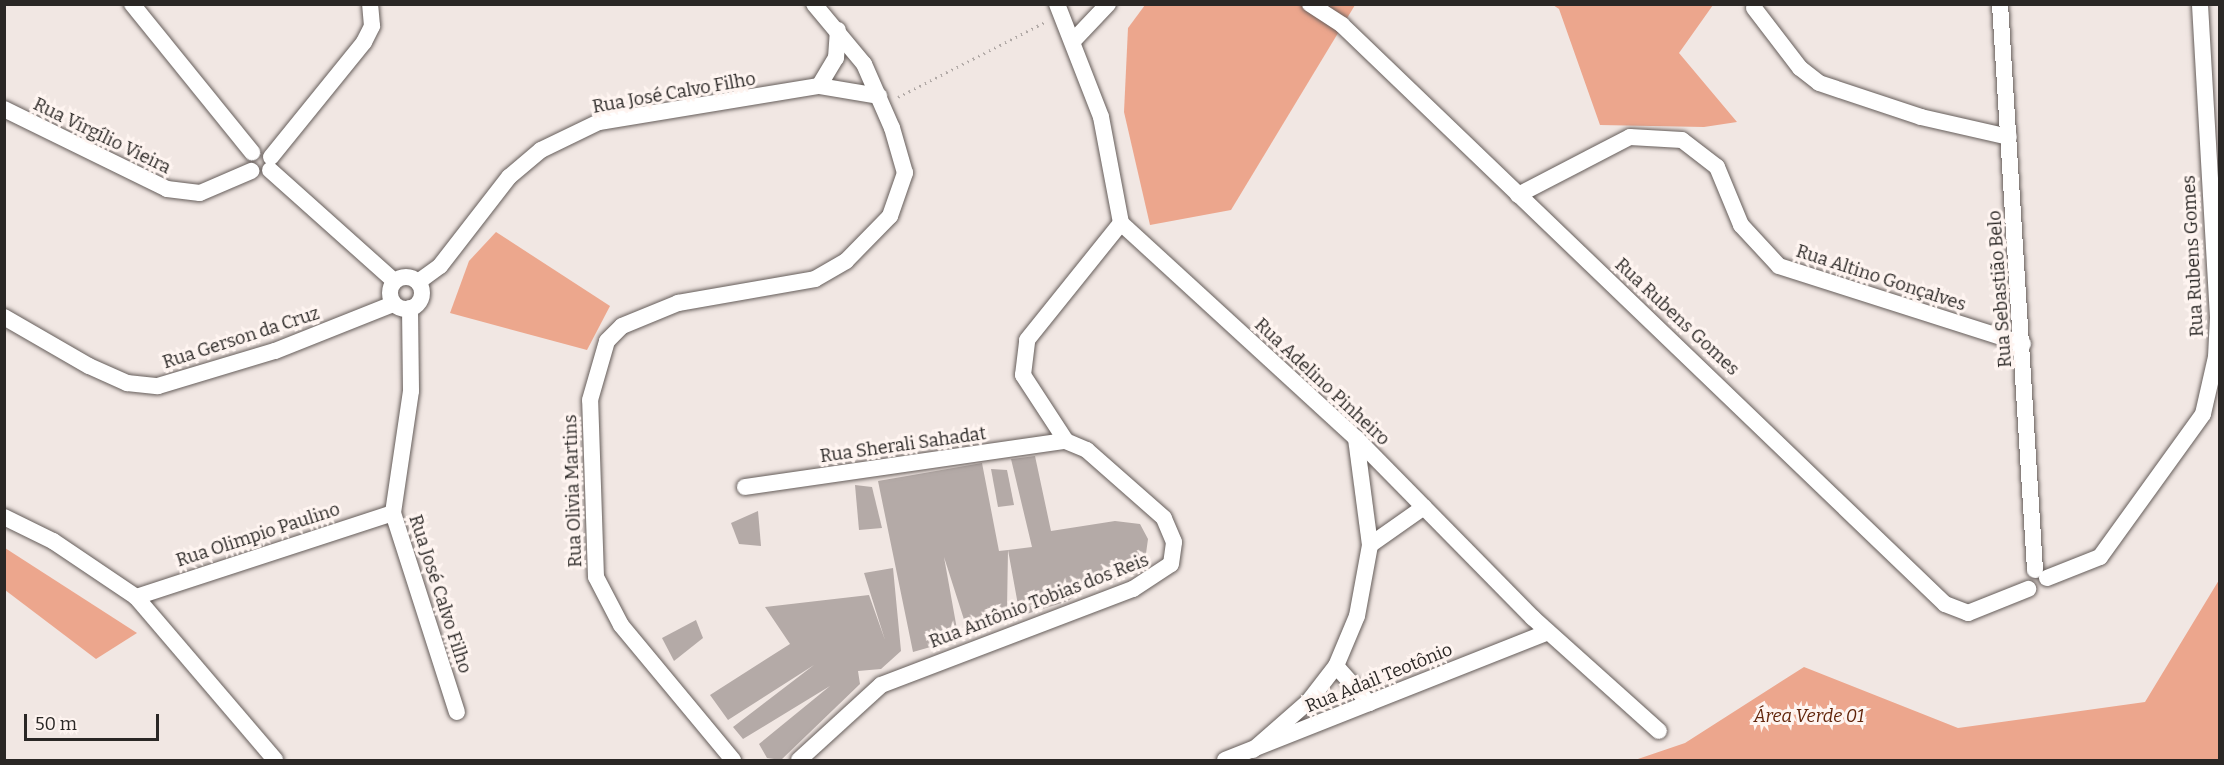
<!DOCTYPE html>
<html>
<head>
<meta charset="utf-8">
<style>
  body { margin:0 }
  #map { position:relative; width:2224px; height:765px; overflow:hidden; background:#f1e7e3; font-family:Bitter,serif }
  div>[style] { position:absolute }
  .green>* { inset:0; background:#eca78d }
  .forest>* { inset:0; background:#eca68d }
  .building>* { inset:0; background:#b4aaa7 }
  .path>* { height:3px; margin-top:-1.5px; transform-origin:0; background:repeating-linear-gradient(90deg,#b2aaa7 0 1.5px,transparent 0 6px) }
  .roads { filter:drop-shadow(0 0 2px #655d5a) drop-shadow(0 0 2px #655d5a) }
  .street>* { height:16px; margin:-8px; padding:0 8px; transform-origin:8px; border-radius:8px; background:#fff }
  .street>.ring { margin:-8px; padding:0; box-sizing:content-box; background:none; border:16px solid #fff; border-radius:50% }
  span { translate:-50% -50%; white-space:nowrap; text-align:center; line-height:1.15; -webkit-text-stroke:6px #fef4f0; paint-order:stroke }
  .street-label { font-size:18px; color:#2a2725 }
  .park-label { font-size:18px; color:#61240a; font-style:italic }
  .frame { position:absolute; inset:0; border:6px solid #2a2725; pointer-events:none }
  .scale { position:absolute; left:24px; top:714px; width:135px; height:27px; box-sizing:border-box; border:3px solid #2a2725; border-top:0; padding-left:8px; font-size:18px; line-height:21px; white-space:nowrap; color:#2a2725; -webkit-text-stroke:4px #fef4f0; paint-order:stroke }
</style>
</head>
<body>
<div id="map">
  <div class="green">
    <i style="clip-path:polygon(496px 232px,610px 306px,587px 350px,450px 313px,469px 261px)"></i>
  </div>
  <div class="forest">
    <i style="clip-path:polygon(1145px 5px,1355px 5px,1231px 210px,1150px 225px,1124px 112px,1128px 28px)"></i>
    <i style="clip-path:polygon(1553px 5px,1713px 5px,1679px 53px,1737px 122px,1704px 127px,1600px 125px,1559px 9px)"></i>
    <i style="clip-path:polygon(5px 548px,137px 633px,96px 659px,5px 590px)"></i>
    <i style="clip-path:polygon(2219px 580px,2219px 760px,1635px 760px,1685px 743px,1804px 667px,1958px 728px,2145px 702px)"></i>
  </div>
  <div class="building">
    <i style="clip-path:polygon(1035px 456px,1051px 531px,1115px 521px,1140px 524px,1148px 539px,1144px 568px,1115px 580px,1091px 582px,1068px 601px,1020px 616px,1008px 550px,1007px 610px,984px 620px,980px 630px,967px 629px,944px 557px,958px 635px,943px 634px,934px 646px,913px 652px,878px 481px,982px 463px,999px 551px,1008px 550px,1032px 547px,1011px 459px)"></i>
    <i style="clip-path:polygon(991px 469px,1007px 470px,1014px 505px,998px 507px)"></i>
    <i style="clip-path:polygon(855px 485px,872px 487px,882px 528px,859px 530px)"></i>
    <i style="clip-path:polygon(758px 511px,761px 546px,739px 544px,731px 523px)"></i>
    <i style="clip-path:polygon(893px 568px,901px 651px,881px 669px,858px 671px,860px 684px,781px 760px,767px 758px,759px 744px,830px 686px,743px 739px,733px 727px,814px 665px,728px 720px,710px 695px,790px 644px,765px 607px,869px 595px,885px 640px,864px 573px)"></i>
    <i style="clip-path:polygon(696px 620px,703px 638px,674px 661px,662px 638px)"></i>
  </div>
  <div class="path">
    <i style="left:898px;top:97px;width:167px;rotate:-27deg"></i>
  </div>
  <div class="roads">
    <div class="street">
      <i style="left:132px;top:4px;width:191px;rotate:51deg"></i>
      <i style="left:1057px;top:4px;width:121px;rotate:68.7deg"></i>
      <i style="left:1101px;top:117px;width:108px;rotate:79.3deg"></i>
      <i style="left:1121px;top:223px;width:319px;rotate:42.5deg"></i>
      <i style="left:1356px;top:438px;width:252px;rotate:45.5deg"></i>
      <i style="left:1533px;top:618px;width:169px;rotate:41.9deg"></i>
      <i style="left:1310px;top:4px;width:38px;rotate:33deg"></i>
      <i style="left:1342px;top:25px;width:836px;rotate:43.84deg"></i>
      <i style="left:1945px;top:604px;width:25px;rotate:21deg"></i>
      <i style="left:1968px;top:613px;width:65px;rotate:-21.8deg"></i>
      <i style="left:2000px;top:4px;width:567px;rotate:86.46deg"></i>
      <i style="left:1754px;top:8px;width:76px;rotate:52.5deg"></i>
      <i style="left:1800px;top:68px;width:24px;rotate:38deg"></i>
      <i style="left:1819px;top:83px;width:108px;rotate:18.4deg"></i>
      <i style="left:1921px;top:117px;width:90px;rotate:12.8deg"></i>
      <i style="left:1073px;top:41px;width:51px;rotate:-46.6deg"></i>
      <i style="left:819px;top:86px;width:61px;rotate:9.5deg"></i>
      <i style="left:4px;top:109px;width:182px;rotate:26.1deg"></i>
      <i style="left:167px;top:189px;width:33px;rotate:7deg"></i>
      <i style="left:200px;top:193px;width:56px;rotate:-23.3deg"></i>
      <i style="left:271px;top:157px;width:148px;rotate:-51deg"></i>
      <i style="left:364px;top:42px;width:18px;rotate:-63deg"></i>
      <i style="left:372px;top:26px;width:22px;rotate:-95deg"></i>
      <i style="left:270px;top:170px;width:166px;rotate:41.8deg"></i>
      <i style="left:1518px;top:195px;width:126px;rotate:-27.4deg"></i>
      <i style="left:1630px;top:137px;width:52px;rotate:3.3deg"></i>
      <i style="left:1682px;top:140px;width:44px;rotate:37.6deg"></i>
      <i style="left:1717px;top:167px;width:63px;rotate:67.5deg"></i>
      <i style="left:1741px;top:225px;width:56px;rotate:47.2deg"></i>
      <i style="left:1779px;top:266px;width:256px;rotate:17.7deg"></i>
      <i class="ring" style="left:390px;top:277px;width:16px;height:16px"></i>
      <i style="left:418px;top:282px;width:27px;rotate:-36deg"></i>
      <i style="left:440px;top:266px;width:113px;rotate:-52.2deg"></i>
      <i style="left:509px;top:177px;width:42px;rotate:-40.2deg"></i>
      <i style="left:541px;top:150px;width:64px;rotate:-25.8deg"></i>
      <i style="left:599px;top:122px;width:223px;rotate:-9.3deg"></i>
      <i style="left:819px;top:86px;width:33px;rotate:-59deg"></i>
      <i style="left:836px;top:58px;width:28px;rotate:-86deg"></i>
      <i style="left:410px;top:308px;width:83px;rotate:89.3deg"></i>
      <i style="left:411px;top:391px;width:123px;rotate:98.4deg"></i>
      <i style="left:393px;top:513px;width:209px;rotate:72.2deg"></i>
      <i style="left:4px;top:317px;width:98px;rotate:30deg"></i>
      <i style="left:89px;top:366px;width:42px;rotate:24.1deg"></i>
      <i style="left:127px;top:383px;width:31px;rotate:6deg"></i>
      <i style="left:158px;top:386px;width:122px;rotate:-16.7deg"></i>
      <i style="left:275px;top:351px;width:127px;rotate:-21.7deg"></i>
      <i style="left:745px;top:487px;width:324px;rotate:-8.2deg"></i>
      <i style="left:4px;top:517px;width:55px;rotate:26.1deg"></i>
      <i style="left:53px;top:541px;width:100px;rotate:34deg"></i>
      <i style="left:136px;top:597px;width:214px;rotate:49.5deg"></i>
      <i style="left:1370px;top:545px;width:66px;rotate:-35.1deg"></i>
      <i style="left:2047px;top:578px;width:57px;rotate:-21.6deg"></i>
      <i style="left:2100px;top:557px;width:176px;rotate:-54.2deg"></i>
      <i style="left:2203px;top:414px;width:58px;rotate:-77.2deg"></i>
      <i style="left:2216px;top:357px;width:40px;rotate:-87.1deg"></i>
      <i style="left:2218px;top:317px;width:314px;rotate:-93.3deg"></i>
      <i style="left:136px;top:597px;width:270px;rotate:-18.1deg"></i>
      <i style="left:1336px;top:666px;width:50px;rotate:48.3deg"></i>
      <i style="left:1253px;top:750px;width:74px;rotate:-41.2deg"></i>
      <i style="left:1309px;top:701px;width:44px;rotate:-52.4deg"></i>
      <i style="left:1336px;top:666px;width:54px;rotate:-67.2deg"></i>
      <i style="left:1357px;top:616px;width:72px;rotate:-79.6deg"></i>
      <i style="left:1370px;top:545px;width:107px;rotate:-97.5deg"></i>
      <i style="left:733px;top:760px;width:175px;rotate:-129.7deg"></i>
      <i style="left:621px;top:625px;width:54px;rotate:-117.5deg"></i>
      <i style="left:596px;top:577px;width:177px;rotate:-91.9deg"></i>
      <i style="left:590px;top:400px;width:61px;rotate:-73.9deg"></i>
      <i style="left:607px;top:341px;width:21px;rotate:-45deg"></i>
      <i style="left:622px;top:326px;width:61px;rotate:-22.3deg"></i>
      <i style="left:678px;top:303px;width:139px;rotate:-9.9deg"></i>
      <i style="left:815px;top:279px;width:36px;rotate:-30deg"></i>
      <i style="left:846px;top:261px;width:63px;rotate:-45.6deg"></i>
      <i style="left:890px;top:216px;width:46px;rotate:-70.8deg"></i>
      <i style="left:905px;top:173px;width:47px;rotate:-106.1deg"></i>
      <i style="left:892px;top:128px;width:70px;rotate:-113.6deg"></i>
      <i style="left:864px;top:64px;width:78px;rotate:-129.8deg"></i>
      <i style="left:799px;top:760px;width:111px;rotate:-42.4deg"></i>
      <i style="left:881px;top:685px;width:270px;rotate:-20.9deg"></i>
      <i style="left:1133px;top:589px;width:45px;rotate:-33.3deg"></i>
      <i style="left:1171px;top:564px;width:22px;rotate:-82deg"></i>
      <i style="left:1174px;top:542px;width:26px;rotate:-113deg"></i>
      <i style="left:1164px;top:518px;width:103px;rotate:-138.6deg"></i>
      <i style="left:1087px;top:450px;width:23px;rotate:-157deg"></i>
      <i style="left:1066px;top:441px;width:79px;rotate:-123.1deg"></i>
      <i style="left:1023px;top:375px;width:35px;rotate:-83deg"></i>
      <i style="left:1027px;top:340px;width:150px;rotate:-51.2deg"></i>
      <i style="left:1225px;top:760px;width:347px;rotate:-21.6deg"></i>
    </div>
  </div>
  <div class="street-label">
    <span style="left:674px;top:93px;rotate:-10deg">Rua José Calvo Filho</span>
    <span style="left:102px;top:136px;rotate:26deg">Rua Virgílio Vieira</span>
    <span style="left:2193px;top:256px;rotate:-93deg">Rua Rubens Gomes</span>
    <span style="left:1881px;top:278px;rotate:18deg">Rua Altino Gonçalves</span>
    <span style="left:2000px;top:289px;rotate:-94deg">Rua Sebastião Belo</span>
    <span style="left:1677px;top:317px;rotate:43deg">Rua Rubens Gomes</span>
    <span style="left:241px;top:338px;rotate:-18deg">Rua Gerson da Cruz</span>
    <span style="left:1322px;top:382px;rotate:43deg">Rua Adelino Pinheiro</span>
    <span style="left:903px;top:445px;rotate:-8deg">Rua Sherali Sahadat</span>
    <span style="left:573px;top:491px;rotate:-92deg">Rua Olivia Martins</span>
    <span style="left:258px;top:535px;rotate:-18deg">Rua Olimpio Paulino</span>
    <span style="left:440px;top:594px;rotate:72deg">Rua José Calvo Filho</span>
    <span style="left:1039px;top:601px;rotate:-21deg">Rua Antônio Tobias dos Reis</span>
    <span style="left:1379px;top:678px;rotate:-22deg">Rua Adail Teotônio</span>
  </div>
  <div class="park-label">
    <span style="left:1809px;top:716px">Área Verde 01</span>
  </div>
  <div class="frame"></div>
  <div class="scale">50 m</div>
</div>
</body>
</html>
